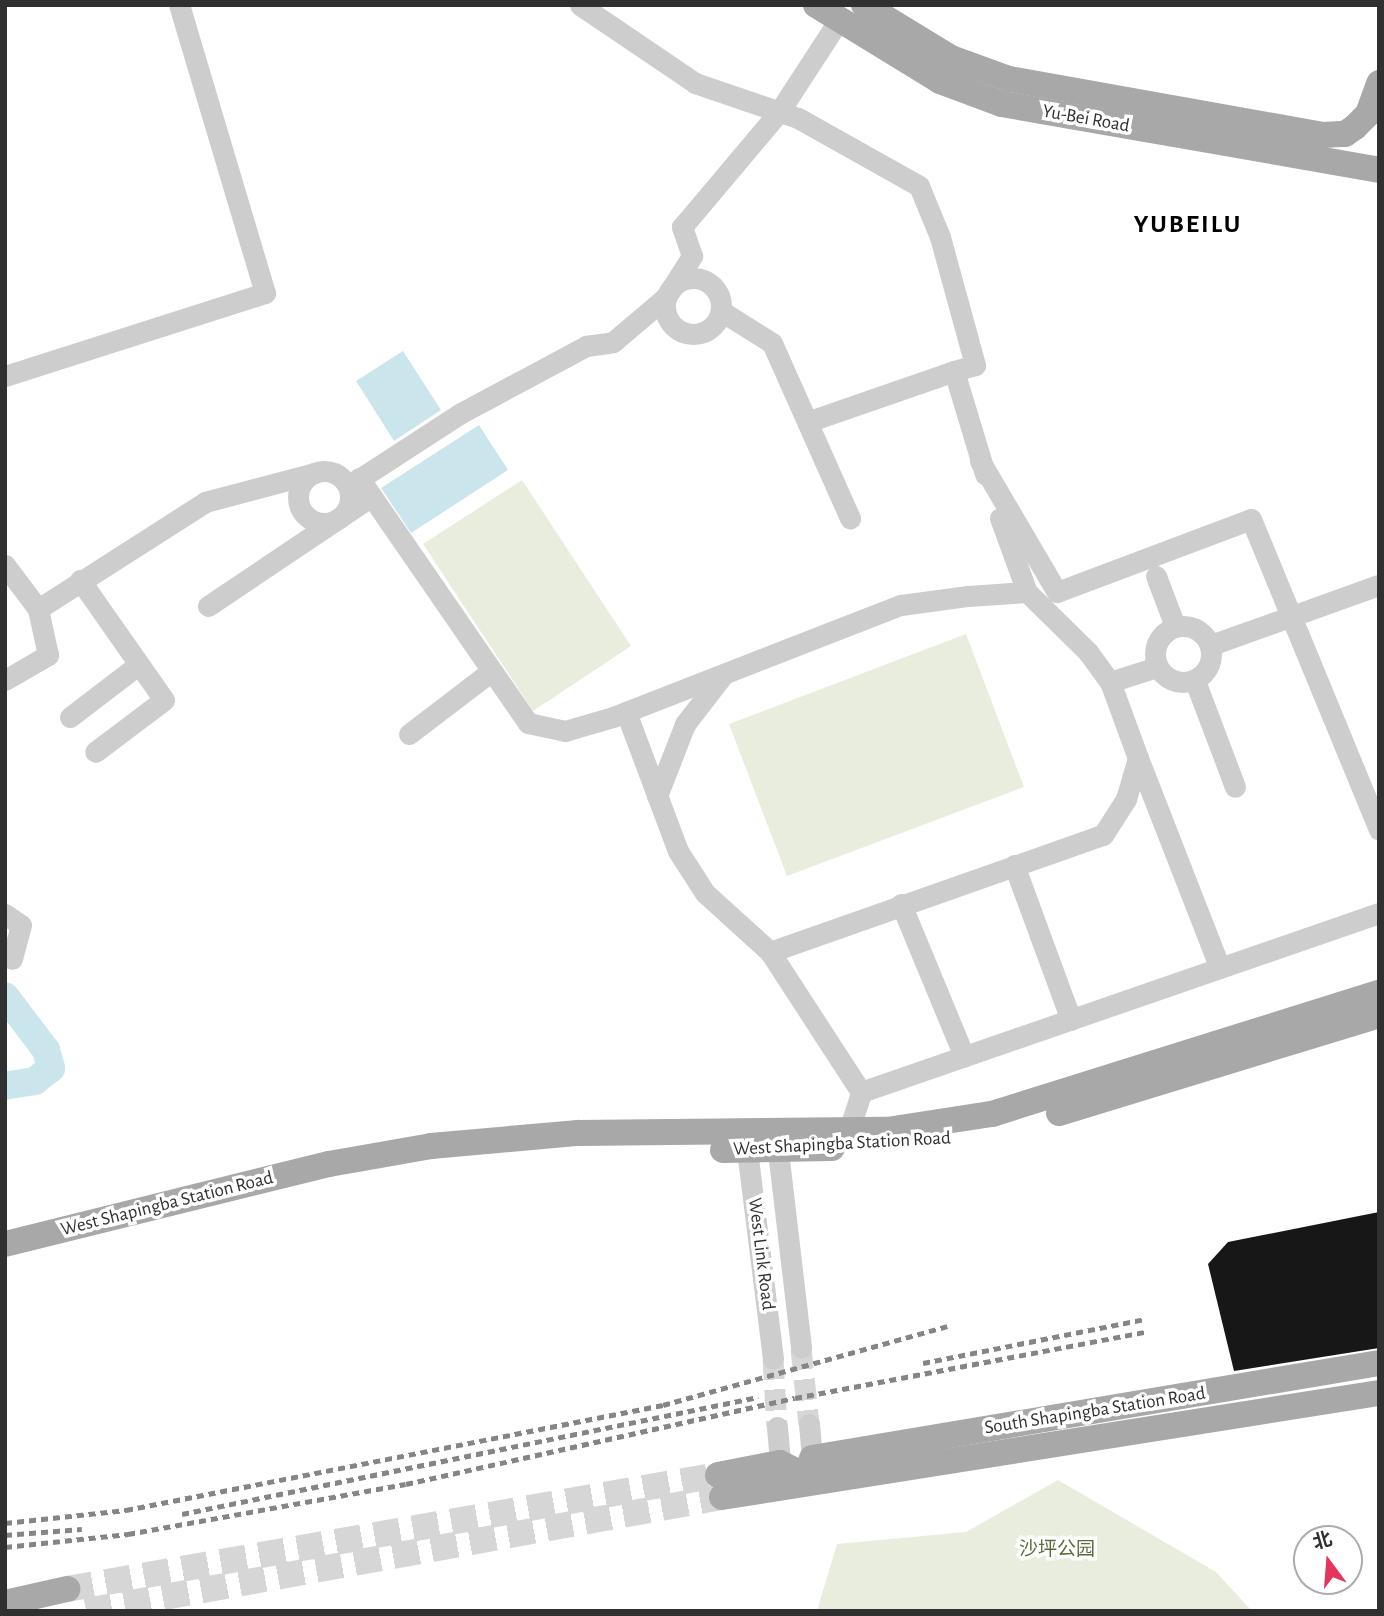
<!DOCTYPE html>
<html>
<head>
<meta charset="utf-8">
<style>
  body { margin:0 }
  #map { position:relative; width:1384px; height:1616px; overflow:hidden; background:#fff; font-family:"Alegreya Sans","Noto Sans SC",sans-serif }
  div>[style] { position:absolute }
  .green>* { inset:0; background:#e9edde }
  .water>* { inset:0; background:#cbe5ed }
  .river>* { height:28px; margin:-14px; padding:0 14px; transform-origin:14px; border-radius:14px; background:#cbe5ed }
  .building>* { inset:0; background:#171717 }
  .minor-tunnel>* { height:21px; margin-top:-10.5px; transform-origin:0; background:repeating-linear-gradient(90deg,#d6d6d6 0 21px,transparent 0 31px) }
  .major-tunnel>* { height:26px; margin-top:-13px; transform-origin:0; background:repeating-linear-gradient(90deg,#d6d6d6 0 26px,transparent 0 39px) }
  .minor>* { height:21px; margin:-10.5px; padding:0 10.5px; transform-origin:10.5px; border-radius:10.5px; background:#cdcdcd }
  .minor>.ring { margin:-10.5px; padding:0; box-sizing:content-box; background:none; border:21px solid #cdcdcd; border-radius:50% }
  .major>* { height:26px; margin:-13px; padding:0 13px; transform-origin:13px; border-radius:13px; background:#a8a8a8 }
  .rail>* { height:4.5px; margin-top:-2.25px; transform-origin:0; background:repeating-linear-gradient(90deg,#858585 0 7px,transparent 0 12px) }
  span { translate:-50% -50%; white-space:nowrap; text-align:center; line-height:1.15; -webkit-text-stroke:7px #fff; paint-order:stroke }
  .street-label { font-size:19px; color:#303030 }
  .park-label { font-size:19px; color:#5b6d3d }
  .district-label { font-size:26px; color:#000; font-weight:700; letter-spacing:2px }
  .frame { position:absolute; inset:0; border:7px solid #303030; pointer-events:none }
  .north { position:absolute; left:1293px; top:1525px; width:70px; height:70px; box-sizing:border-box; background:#fff; border:2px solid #acacac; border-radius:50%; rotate:344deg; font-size:19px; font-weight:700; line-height:28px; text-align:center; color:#303030 }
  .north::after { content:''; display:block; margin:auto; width:24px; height:32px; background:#e6345c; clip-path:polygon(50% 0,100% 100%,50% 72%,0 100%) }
</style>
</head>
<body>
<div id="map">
  <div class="green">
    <i style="clip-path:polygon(522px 480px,631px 646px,533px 711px,423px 544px)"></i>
    <i style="clip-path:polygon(966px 634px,1024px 787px,787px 876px,729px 724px)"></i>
    <i style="clip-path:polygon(1058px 1480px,1216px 1572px,1252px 1611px,817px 1611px,837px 1544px,966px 1532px)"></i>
  </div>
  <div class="water">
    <i style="clip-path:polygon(403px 351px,441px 410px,394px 441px,356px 381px)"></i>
    <i style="clip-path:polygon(479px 425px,508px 470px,411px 533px,381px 488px)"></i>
  </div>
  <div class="river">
    <i style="left:5px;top:996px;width:68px;rotate:52.8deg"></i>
    <i style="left:46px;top:1050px;width:19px;rotate:74deg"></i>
    <i style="left:51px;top:1068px;width:21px;rotate:141deg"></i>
    <i style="left:35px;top:1081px;width:30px;rotate:171deg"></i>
  </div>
  <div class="building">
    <i style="clip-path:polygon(1379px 1212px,1379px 1348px,1234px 1371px,1208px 1264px,1228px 1242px)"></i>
  </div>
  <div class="minor-tunnel">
    <i style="left:801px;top:1348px;width:76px;rotate:84deg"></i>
    <i style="left:773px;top:1358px;width:69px;rotate:86.7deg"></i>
  </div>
  <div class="major-tunnel">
    <i style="left:67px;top:1589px;width:661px;rotate:-9.93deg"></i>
    <i style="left:86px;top:1611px;width:646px;rotate:-10.16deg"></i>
  </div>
  <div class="minor">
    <i style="left:580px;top:5px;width:139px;rotate:34.1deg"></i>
    <i style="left:695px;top:83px;width:109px;rotate:18.8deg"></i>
    <i style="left:798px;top:118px;width:139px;rotate:29.3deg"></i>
    <i style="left:919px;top:186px;width:55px;rotate:67.6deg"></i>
    <i style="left:940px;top:237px;width:133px;rotate:74.7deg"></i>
    <i style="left:975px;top:365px;width:22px;rotate:164deg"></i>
    <i class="ring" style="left:665px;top:278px;width:35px;height:35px"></i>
    <i style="left:721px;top:311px;width:60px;rotate:32.1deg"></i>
    <i style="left:772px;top:343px;width:192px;rotate:66deg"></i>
    <i style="left:5px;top:376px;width:273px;rotate:-17.7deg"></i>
    <i style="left:265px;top:293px;width:301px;rotate:-106.6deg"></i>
    <i style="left:810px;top:421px;width:152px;rotate:-19.1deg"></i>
    <i style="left:954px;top:371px;width:108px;rotate:73.2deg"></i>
    <i style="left:980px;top:461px;width:152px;rotate:59.6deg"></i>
    <i style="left:1057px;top:592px;width:207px;rotate:-20.6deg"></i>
    <i style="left:1251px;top:519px;width:336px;rotate:67.6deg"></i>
    <i class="ring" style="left:298px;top:471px;width:31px;height:31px"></i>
    <i style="left:359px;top:478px;width:298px;rotate:55.4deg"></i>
    <i style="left:528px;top:723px;width:38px;rotate:12deg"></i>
    <i style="left:565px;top:731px;width:50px;rotate:-16.3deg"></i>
    <i style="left:613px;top:717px;width:309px;rotate:-21.3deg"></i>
    <i style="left:901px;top:605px;width:68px;rotate:-7.7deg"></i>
    <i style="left:968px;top:596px;width:59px;rotate:-3.9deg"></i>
    <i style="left:1027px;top:592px;width:86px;rotate:44.5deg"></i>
    <i style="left:1088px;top:652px;width:37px;rotate:54deg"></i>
    <i style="left:1110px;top:682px;width:49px;rotate:-17.7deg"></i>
    <i style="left:350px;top:485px;width:132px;rotate:-33deg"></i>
    <i style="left:461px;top:413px;width:142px;rotate:-28.2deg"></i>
    <i style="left:586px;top:346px;width:27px;rotate:-8deg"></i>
    <i style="left:613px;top:342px;width:70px;rotate:-40.3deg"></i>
    <i style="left:666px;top:297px;width:49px;rotate:-57.6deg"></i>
    <i style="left:692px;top:256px;width:31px;rotate:-109deg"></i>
    <i style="left:682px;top:227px;width:150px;rotate:-49.9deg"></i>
    <i style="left:779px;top:112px;width:110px;rotate:-56.9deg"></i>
    <i style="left:1000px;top:518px;width:79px;rotate:70deg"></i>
    <i style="left:5px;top:565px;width:55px;rotate:53.1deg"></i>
    <i style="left:38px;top:609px;width:198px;rotate:-32.6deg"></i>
    <i style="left:205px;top:502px;width:114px;rotate:-14.8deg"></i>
    <i style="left:1156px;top:576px;width:53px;rotate:69.2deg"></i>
    <i style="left:80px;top:580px;width:146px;rotate:55deg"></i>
    <i style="left:164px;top:700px;width:86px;rotate:143deg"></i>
    <i style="left:208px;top:606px;width:197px;rotate:-33.9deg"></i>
    <i class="ring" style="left:1155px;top:626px;width:35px;height:35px"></i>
    <i style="left:1211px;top:645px;width:178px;rotate:-19.7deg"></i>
    <i style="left:5px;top:680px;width:50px;rotate:-30.2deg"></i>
    <i style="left:48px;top:655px;width:47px;rotate:-102.3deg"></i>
    <i style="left:1195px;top:681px;width:113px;rotate:69.3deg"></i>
    <i style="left:626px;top:712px;width:148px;rotate:69.5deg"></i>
    <i style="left:678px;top:851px;width:50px;rotate:57.3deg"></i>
    <i style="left:705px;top:893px;width:88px;rotate:42.2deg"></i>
    <i style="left:770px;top:952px;width:353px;rotate:-19.4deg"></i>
    <i style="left:1103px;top:835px;width:43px;rotate:-57.4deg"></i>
    <i style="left:1126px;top:799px;width:43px;rotate:-73.7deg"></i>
    <i style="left:1138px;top:758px;width:81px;rotate:-110.2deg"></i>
    <i style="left:70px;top:717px;width:86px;rotate:-37.4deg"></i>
    <i style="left:409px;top:734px;width:102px;rotate:-37.4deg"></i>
    <i style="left:1138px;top:758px;width:225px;rotate:68.7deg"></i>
    <i style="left:657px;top:796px;width:77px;rotate:-68.7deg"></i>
    <i style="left:685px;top:724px;width:62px;rotate:-52.2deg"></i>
    <i style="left:1014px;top:865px;width:165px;rotate:69.8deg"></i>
    <i style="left:901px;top:904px;width:165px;rotate:67.5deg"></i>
    <i style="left:5px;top:914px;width:19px;rotate:35deg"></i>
    <i style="left:21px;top:925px;width:35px;rotate:105deg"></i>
    <i style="left:770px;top:952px;width:167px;rotate:57deg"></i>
    <i style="left:861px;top:1092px;width:548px;rotate:-19.06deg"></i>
    <i style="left:849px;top:1130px;width:40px;rotate:-72deg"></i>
    <i style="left:747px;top:1150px;width:210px;rotate:82.9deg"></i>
    <i style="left:778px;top:1151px;width:198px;rotate:83.3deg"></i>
    <i style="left:777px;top:1427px;width:36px;rotate:85deg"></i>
    <i style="left:800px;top:1469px;width:16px;rotate:-43deg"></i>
    <i style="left:812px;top:1458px;width:34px;rotate:-95deg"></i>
  </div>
  <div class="major">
    <i style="left:816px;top:5px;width:145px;rotate:31.5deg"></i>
    <i style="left:940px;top:81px;width:66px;rotate:20.4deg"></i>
    <i style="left:1002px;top:104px;width:383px;rotate:9.9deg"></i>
    <i style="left:864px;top:5px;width:102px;rotate:31.3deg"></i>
    <i style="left:951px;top:58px;width:62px;rotate:19.9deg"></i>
    <i style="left:1009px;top:79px;width:319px;rotate:10.1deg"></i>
    <i style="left:1323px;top:135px;width:22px;rotate:-3deg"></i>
    <i style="left:1345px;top:134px;width:12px;rotate:-35deg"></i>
    <i style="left:1355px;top:127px;width:18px;rotate:-45deg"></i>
    <i style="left:1368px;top:114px;width:33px;rotate:-70deg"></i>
    <i style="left:1059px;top:1113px;width:335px;rotate:-17deg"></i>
    <i style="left:723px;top:1150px;width:109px;rotate:-1.1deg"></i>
    <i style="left:5px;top:1244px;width:334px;rotate:-13.9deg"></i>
    <i style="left:329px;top:1164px;width:104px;rotate:-10deg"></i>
    <i style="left:431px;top:1146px;width:148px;rotate:-5.1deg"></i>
    <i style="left:578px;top:1133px;width:309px;rotate:-0.6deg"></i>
    <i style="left:887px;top:1130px;width:106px;rotate:-8.7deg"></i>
    <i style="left:992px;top:1114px;width:405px;rotate:-17.4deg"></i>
    <i style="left:812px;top:1458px;width:575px;rotate:-9.51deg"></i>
    <i style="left:718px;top:1475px;width:63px;rotate:-11deg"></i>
    <i style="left:780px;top:1463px;width:40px;rotate:26.6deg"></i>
    <i style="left:722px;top:1497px;width:665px;rotate:-9deg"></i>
    <i style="left:5px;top:1603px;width:64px;rotate:-12.7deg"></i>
  </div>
  <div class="rail">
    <i style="left:923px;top:1363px;width:227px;rotate:-11.2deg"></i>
    <i style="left:182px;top:1514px;width:588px;rotate:-11.48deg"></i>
    <i style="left:5px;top:1523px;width:122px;rotate:-6.1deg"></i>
    <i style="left:126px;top:1510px;width:547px;rotate:-11.06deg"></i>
    <i style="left:663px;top:1405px;width:295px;rotate:-15.5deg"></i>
    <i style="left:5px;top:1535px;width:77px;rotate:-4.5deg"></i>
    <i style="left:5px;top:1547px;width:124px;rotate:-6deg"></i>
    <i style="left:128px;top:1534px;width:282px;rotate:-10.2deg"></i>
    <i style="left:406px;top:1484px;width:398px;rotate:-12.5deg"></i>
    <i style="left:795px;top:1398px;width:359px;rotate:-10.7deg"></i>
  </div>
  <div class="street-label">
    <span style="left:1086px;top:119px;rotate:10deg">Yu-Bei Road</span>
    <span style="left:842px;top:1144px;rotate:-3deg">West Shapingba Station Road</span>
    <span style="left:167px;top:1204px;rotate:-14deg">West Shapingba Station Road</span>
    <span style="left:761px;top:1254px;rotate:83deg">West Link Road</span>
    <span style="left:1095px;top:1411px;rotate:-9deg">South Shapingba Station Road</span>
  </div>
  <div class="park-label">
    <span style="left:1057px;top:1550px">沙坪公园</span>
  </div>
  <div class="district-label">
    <span style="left:1188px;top:225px">YUBEILU</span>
  </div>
  <div class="frame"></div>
  <div class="north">北</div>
</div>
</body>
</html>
